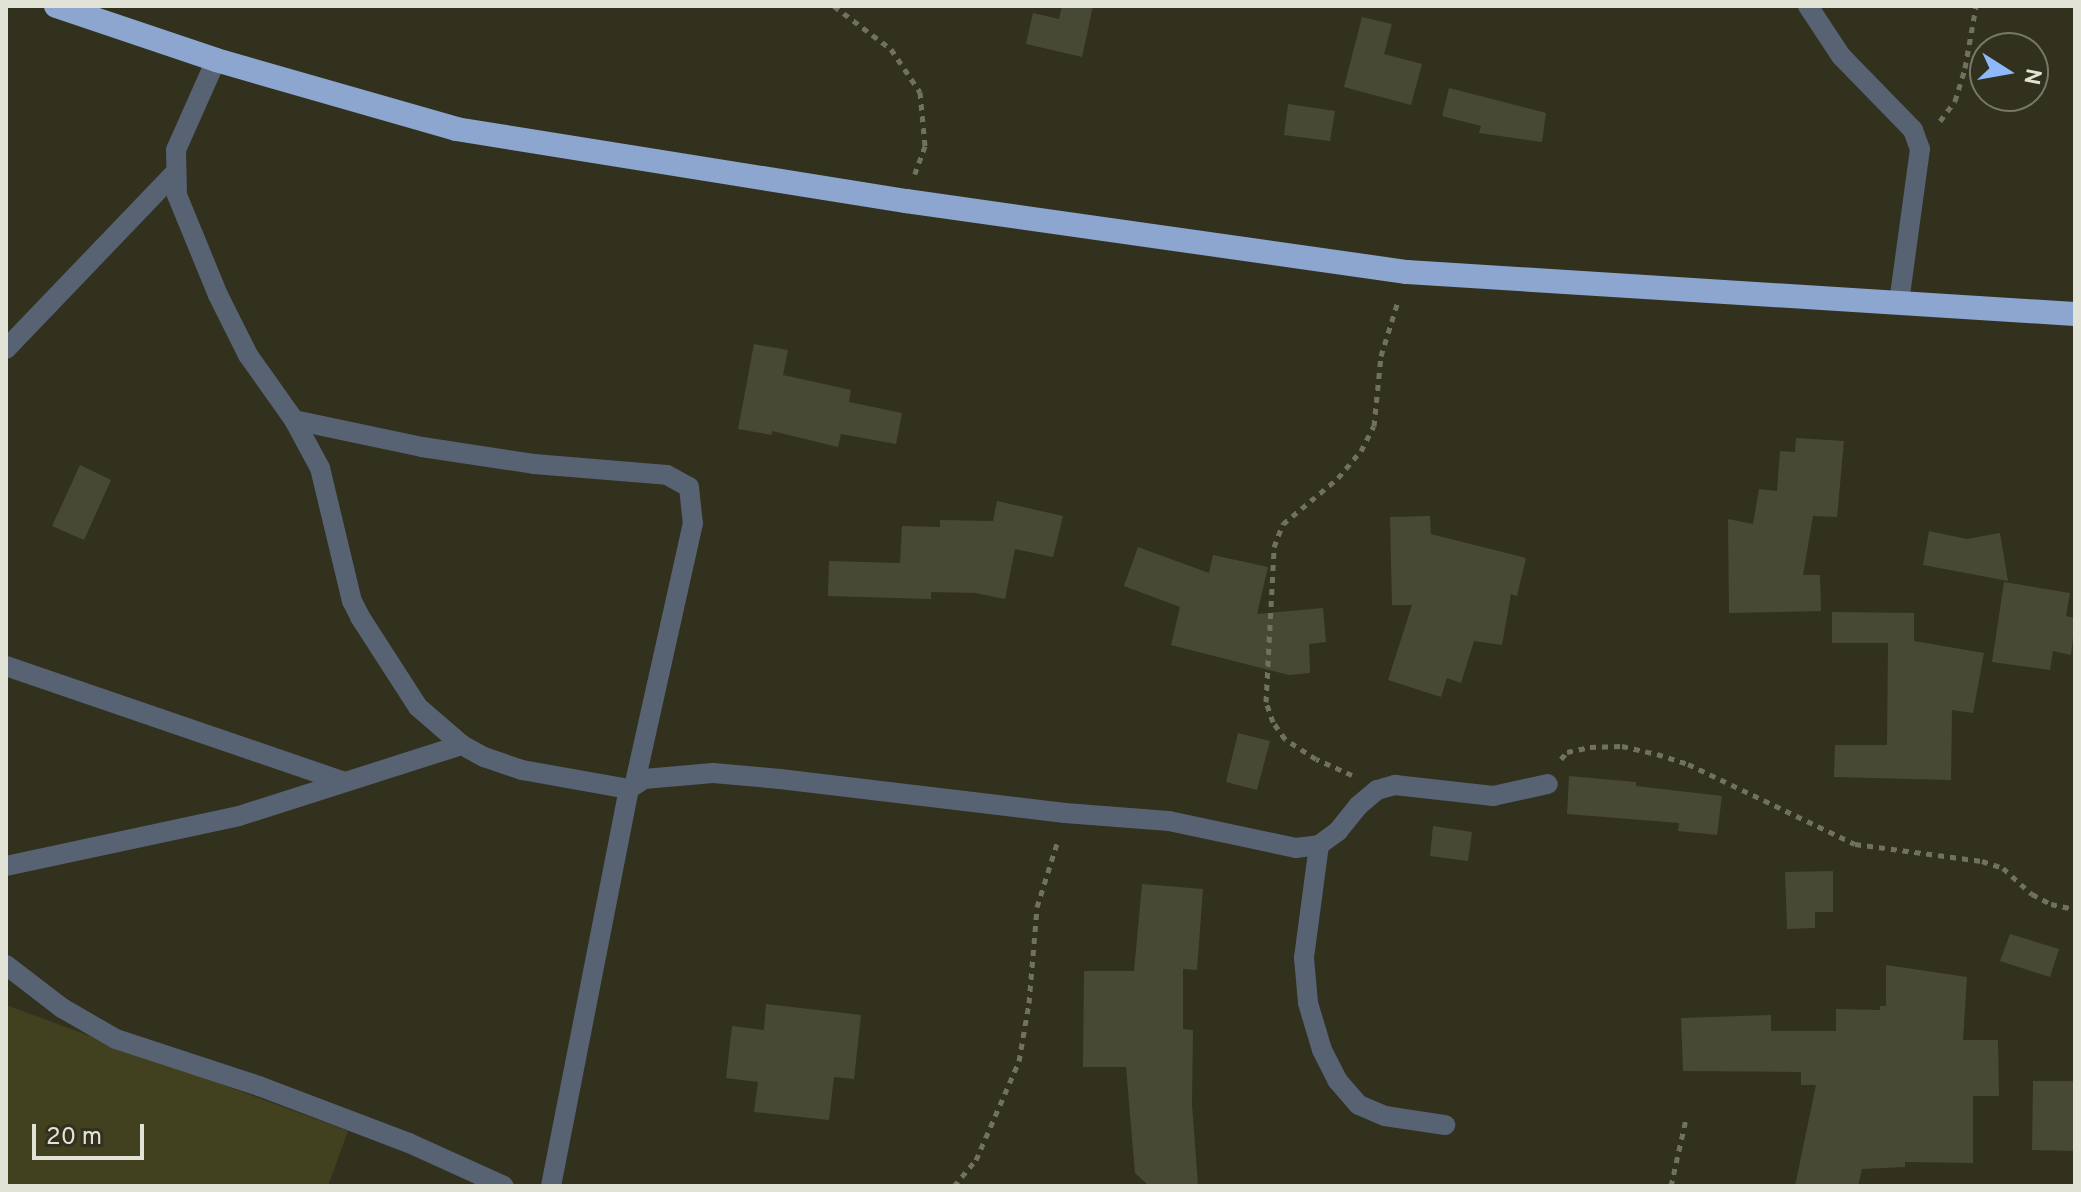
<!DOCTYPE html>
<html>
<head>
<meta charset="utf-8">
<style>
  body { margin:0 }
  #map { position:relative; width:2081px; height:1192px; overflow:hidden; background:#31311e; font-family:Overpass,sans-serif }
  div>[style] { position:absolute }
  .green>* { inset:0; background:#41411f }
  .building>* { inset:0; background:#484935 }
  .path>* { height:5px; margin-top:-2.5px; transform-origin:0; background:repeating-linear-gradient(90deg,#717161 0 6px,transparent 0 12px) }
  .minor>* { height:20px; margin:-10px; padding:0 10px; transform-origin:10px; border-radius:10px; background:#576273 }
  .highway>* { height:24px; margin:-12px; padding:0 12px; transform-origin:12px; border-radius:12px; background:#8ca6cf }
  span { translate:-50% -50%; white-space:nowrap; text-align:center; line-height:1.15; -webkit-text-stroke:6px #31311e; paint-order:stroke }
  .frame { position:absolute; inset:0; border:8px solid #e2e3d7; pointer-events:none }
  .north { position:absolute; left:1969px; top:32px; width:80px; height:80px; box-sizing:border-box; background:#31311e; border:2px solid #787868; border-radius:50%; rotate:101deg; font-size:22px; font-weight:700; line-height:32px; text-align:center; color:#e2e3d7 }
  .north::after { content:''; display:block; margin:auto; width:28px; height:36px; background:#8eb9fc; clip-path:polygon(50% 0,100% 100%,50% 72%,0 100%) }
  .scale { position:absolute; left:32px; top:1124px; width:112px; height:36px; box-sizing:border-box; border:4px solid #e2e3d7; border-top:0; padding-left:10px; font-size:24px; line-height:28px; white-space:nowrap; color:#e2e3d7; -webkit-text-stroke:6px #31311e; paint-order:stroke }
</style>
</head>
<body>
<div id="map">
  <div class="green">
    <i style="clip-path:polygon(6px 1005px,348px 1131px,328px 1186px,6px 1186px)"></i>
  </div>
  <div class="building">
    <i style="clip-path:polygon(1062px 6px,1093px 6px,1082px 57px,1026px 44px,1033px 13px,1059px 19px)"></i>
    <i style="clip-path:polygon(1362px 17px,1392px 24px,1384px 54px,1422px 64px,1411px 105px,1344px 87px)"></i>
    <i style="clip-path:polygon(1449px 88px,1546px 113px,1542px 142px,1479px 133px,1481px 126px,1442px 116px)"></i>
    <i style="clip-path:polygon(1288px 104px,1335px 111px,1330px 141px,1284px 135px)"></i>
    <i style="clip-path:polygon(754px 344px,788px 350px,783px 375px,851px 390px,849px 402px,902px 413px,896px 444px,841px 434px,838px 447px,772px 431px,772px 435px,738px 429px)"></i>
    <i style="clip-path:polygon(1796px 438px,1844px 441px,1837px 517px,1813px 516px,1803px 575px,1820px 575px,1821px 611px,1729px 613px,1728px 519px,1753px 524px,1759px 489px,1777px 491px,1780px 451px,1795px 452px)"></i>
    <i style="clip-path:polygon(80px 465px,111px 480px,84px 540px,52px 526px)"></i>
    <i style="clip-path:polygon(997px 501px,1063px 516px,1053px 557px,1015px 549px,1005px 599px,975px 593px,931px 592px,931px 599px,828px 596px,829px 561px,900px 563px,902px 526px,940px 527px,940px 520px,993px 521px)"></i>
    <i style="clip-path:polygon(1430px 516px,1431px 534px,1526px 558px,1517px 596px,1511px 594px,1502px 645px,1474px 641px,1461px 683px,1447px 678px,1441px 697px,1388px 680px,1412px 605px,1392px 605px,1390px 517px)"></i>
    <i style="clip-path:polygon(1929px 531px,1967px 539px,2000px 533px,2008px 581px,1923px 565px)"></i>
    <i style="clip-path:polygon(1138px 547px,1209px 573px,1213px 555px,1268px 567px,1257px 614px,1323px 608px,1326px 642px,1309px 644px,1310px 673px,1289px 675px,1171px 645px,1180px 607px,1124px 586px)"></i>
    <i style="clip-path:polygon(2004px 582px,2070px 593px,2066px 616px,2075px 618px,2071px 655px,2053px 651px,2050px 670px,1992px 662px)"></i>
    <i style="clip-path:polygon(1832px 612px,1914px 613px,1914px 641px,1984px 653px,1973px 713px,1952px 710px,1951px 780px,1834px 777px,1835px 745px,1887px 745px,1888px 643px,1832px 643px)"></i>
    <i style="clip-path:polygon(1238px 733px,1270px 741px,1257px 790px,1226px 782px)"></i>
    <i style="clip-path:polygon(1569px 776px,1636px 782px,1636px 786px,1722px 796px,1717px 835px,1678px 831px,1679px 823px,1567px 814px)"></i>
    <i style="clip-path:polygon(1433px 826px,1472px 832px,1468px 861px,1430px 856px)"></i>
    <i style="clip-path:polygon(1833px 871px,1833px 912px,1815px 912px,1815px 928px,1787px 929px,1785px 872px)"></i>
    <i style="clip-path:polygon(1142px 884px,1203px 889px,1197px 970px,1183px 969px,1183px 1029px,1193px 1030px,1192px 1104px,1198px 1186px,1149px 1186px,1135px 1173px,1126px 1067px,1083px 1067px,1084px 971px,1134px 971px)"></i>
    <i style="clip-path:polygon(2010px 934px,2059px 949px,2050px 977px,2000px 961px)"></i>
    <i style="clip-path:polygon(1886px 965px,1967px 977px,1963px 1040px,1998px 1040px,1999px 1096px,1973px 1096px,1973px 1163px,1905px 1162px,1905px 1167px,1862px 1169px,1858px 1186px,1795px 1186px,1816px 1085px,1801px 1085px,1801px 1072px,1683px 1071px,1681px 1018px,1771px 1015px,1771px 1031px,1836px 1031px,1836px 1009px,1880px 1010px,1880px 1006px,1886px 1006px)"></i>
    <i style="clip-path:polygon(766px 1004px,861px 1015px,854px 1079px,834px 1077px,829px 1120px,754px 1112px,758px 1082px,726px 1078px,732px 1026px,764px 1030px)"></i>
    <i style="clip-path:polygon(2033px 1081px,2075px 1081px,2075px 1151px,2032px 1150px)"></i>
  </div>
  <div class="path">
    <i style="left:834px;top:6px;width:71px;rotate:37deg"></i>
    <i style="left:891px;top:49px;width:52px;rotate:56deg"></i>
    <i style="left:920px;top:92px;width:54px;rotate:84.7deg"></i>
    <i style="left:925px;top:146px;width:30px;rotate:110deg"></i>
    <i style="left:1940px;top:121px;width:25px;rotate:-53deg"></i>
    <i style="left:1955px;top:101px;width:34px;rotate:-73deg"></i>
    <i style="left:1965px;top:68px;width:63px;rotate:-79.9deg"></i>
    <i style="left:1561px;top:759px;width:9px;rotate:-49deg"></i>
    <i style="left:1567px;top:752px;width:24px;rotate:-12deg"></i>
    <i style="left:1590px;top:747px;width:32px;rotate:-2deg"></i>
    <i style="left:1622px;top:746px;width:36px;rotate:13deg"></i>
    <i style="left:1657px;top:754px;width:33px;rotate:18deg"></i>
    <i style="left:1688px;top:764px;width:185px;rotate:25.6deg"></i>
    <i style="left:1855px;top:844px;width:128px;rotate:7.6deg"></i>
    <i style="left:1982px;top:861px;width:22px;rotate:18deg"></i>
    <i style="left:2003px;top:868px;width:39px;rotate:42deg"></i>
    <i style="left:2032px;top:894px;width:21px;rotate:28deg"></i>
    <i style="left:2051px;top:904px;width:25px;rotate:12deg"></i>
    <i style="left:1352px;top:775px;width:39px;rotate:-156deg"></i>
    <i style="left:1316px;top:759px;width:37px;rotate:-147deg"></i>
    <i style="left:1285px;top:739px;width:21px;rotate:-125deg"></i>
    <i style="left:1273px;top:722px;width:21px;rotate:-109deg"></i>
    <i style="left:1266px;top:702px;width:155px;rotate:-87deg"></i>
    <i style="left:1274px;top:547px;width:25px;rotate:-69deg"></i>
    <i style="left:1283px;top:524px;width:72px;rotate:-39.9deg"></i>
    <i style="left:1338px;top:478px;width:35px;rotate:-50deg"></i>
    <i style="left:1361px;top:451px;width:28px;rotate:-63deg"></i>
    <i style="left:1374px;top:426px;width:70px;rotate:-84.3deg"></i>
    <i style="left:1381px;top:356px;width:58px;rotate:-72.8deg"></i>
    <i style="left:954px;top:1186px;width:34px;rotate:-50deg"></i>
    <i style="left:976px;top:1160px;width:108px;rotate:-66.5deg"></i>
    <i style="left:1019px;top:1061px;width:59px;rotate:-80.2deg"></i>
    <i style="left:1029px;top:1003px;width:96px;rotate:-85.2deg"></i>
    <i style="left:1037px;top:907px;width:70px;rotate:-72.6deg"></i>
    <i style="left:1671px;top:1186px;width:69px;rotate:-77.4deg"></i>
  </div>
  <div class="minor">
    <i style="left:1808px;top:6px;width:60px;rotate:56.6deg"></i>
    <i style="left:1841px;top:56px;width:103px;rotate:45.8deg"></i>
    <i style="left:1913px;top:130px;width:20px;rotate:70deg"></i>
    <i style="left:1920px;top:149px;width:155px;rotate:97.8deg"></i>
    <i style="left:216px;top:60px;width:98px;rotate:114deg"></i>
    <i style="left:176px;top:150px;width:45px;rotate:88.7deg"></i>
    <i style="left:177px;top:195px;width:108px;rotate:67.7deg"></i>
    <i style="left:218px;top:295px;width:67px;rotate:63.4deg"></i>
    <i style="left:248px;top:355px;width:80px;rotate:54.7deg"></i>
    <i style="left:294px;top:420px;width:55px;rotate:61.6deg"></i>
    <i style="left:320px;top:468px;width:137px;rotate:76.5deg"></i>
    <i style="left:352px;top:601px;width:18px;rotate:63deg"></i>
    <i style="left:360px;top:617px;width:107px;rotate:57.2deg"></i>
    <i style="left:418px;top:707px;width:58px;rotate:40.8deg"></i>
    <i style="left:462px;top:745px;width:25px;rotate:29deg"></i>
    <i style="left:484px;top:757px;width:40px;rotate:18.9deg"></i>
    <i style="left:522px;top:770px;width:109px;rotate:10.1deg"></i>
    <i style="left:6px;top:349px;width:244px;rotate:-46.2deg"></i>
    <i style="left:294px;top:420px;width:131px;rotate:11.9deg"></i>
    <i style="left:422px;top:447px;width:113px;rotate:8.6deg"></i>
    <i style="left:534px;top:464px;width:133px;rotate:4.7deg"></i>
    <i style="left:667px;top:475px;width:25px;rotate:29deg"></i>
    <i style="left:689px;top:487px;width:36px;rotate:84deg"></i>
    <i style="left:693px;top:523px;width:266px;rotate:102.6deg"></i>
    <i style="left:6px;top:666px;width:358px;rotate:18.9deg"></i>
    <i style="left:1319px;top:845px;width:114px;rotate:97.6deg"></i>
    <i style="left:1304px;top:958px;width:45px;rotate:84.9deg"></i>
    <i style="left:1308px;top:1003px;width:49px;rotate:73.4deg"></i>
    <i style="left:1322px;top:1050px;width:34px;rotate:63deg"></i>
    <i style="left:1337px;top:1080px;width:33px;rotate:49deg"></i>
    <i style="left:1359px;top:1105px;width:28px;rotate:23deg"></i>
    <i style="left:1385px;top:1116px;width:61px;rotate:8.5deg"></i>
    <i style="left:6px;top:866px;width:238px;rotate:-12.1deg"></i>
    <i style="left:239px;top:816px;width:234px;rotate:-17.7deg"></i>
    <i style="left:6px;top:965px;width:71px;rotate:37.5deg"></i>
    <i style="left:62px;top:1008px;width:62px;rotate:29.9deg"></i>
    <i style="left:116px;top:1039px;width:151px;rotate:18.2deg"></i>
    <i style="left:259px;top:1086px;width:160px;rotate:20.8deg"></i>
    <i style="left:409px;top:1143px;width:104px;rotate:24.4deg"></i>
    <i style="left:551px;top:1186px;width:405px;rotate:-78.9deg"></i>
    <i style="left:629px;top:789px;width:18px;rotate:-34deg"></i>
    <i style="left:644px;top:779px;width:69px;rotate:-5deg"></i>
    <i style="left:713px;top:773px;width:67px;rotate:5.1deg"></i>
    <i style="left:780px;top:779px;width:287px;rotate:6.8deg"></i>
    <i style="left:1065px;top:813px;width:104px;rotate:4.4deg"></i>
    <i style="left:1169px;top:821px;width:130px;rotate:12deg"></i>
    <i style="left:1296px;top:848px;width:23px;rotate:-7deg"></i>
    <i style="left:1319px;top:845px;width:24px;rotate:-36deg"></i>
    <i style="left:1338px;top:831px;width:32px;rotate:-51deg"></i>
    <i style="left:1358px;top:806px;width:25px;rotate:-40deg"></i>
    <i style="left:1377px;top:790px;width:19px;rotate:-16deg"></i>
    <i style="left:1395px;top:785px;width:99px;rotate:6.4deg"></i>
    <i style="left:1493px;top:796px;width:56px;rotate:-12.3deg"></i>
  </div>
  <div class="highway">
    <i style="left:56px;top:6px;width:169px;rotate:18.6deg"></i>
    <i style="left:216px;top:60px;width:250px;rotate:16deg"></i>
    <i style="left:456px;top:129px;width:456px;rotate:9.1deg"></i>
    <i style="left:906px;top:201px;width:506px;rotate:8.07deg"></i>
    <i style="left:1407px;top:272px;width:669px;rotate:3.6deg"></i>
  </div>
  <div class="frame"></div>
  <div class="north">N</div>
  <div class="scale">20 m</div>
</div>
</body>
</html>
